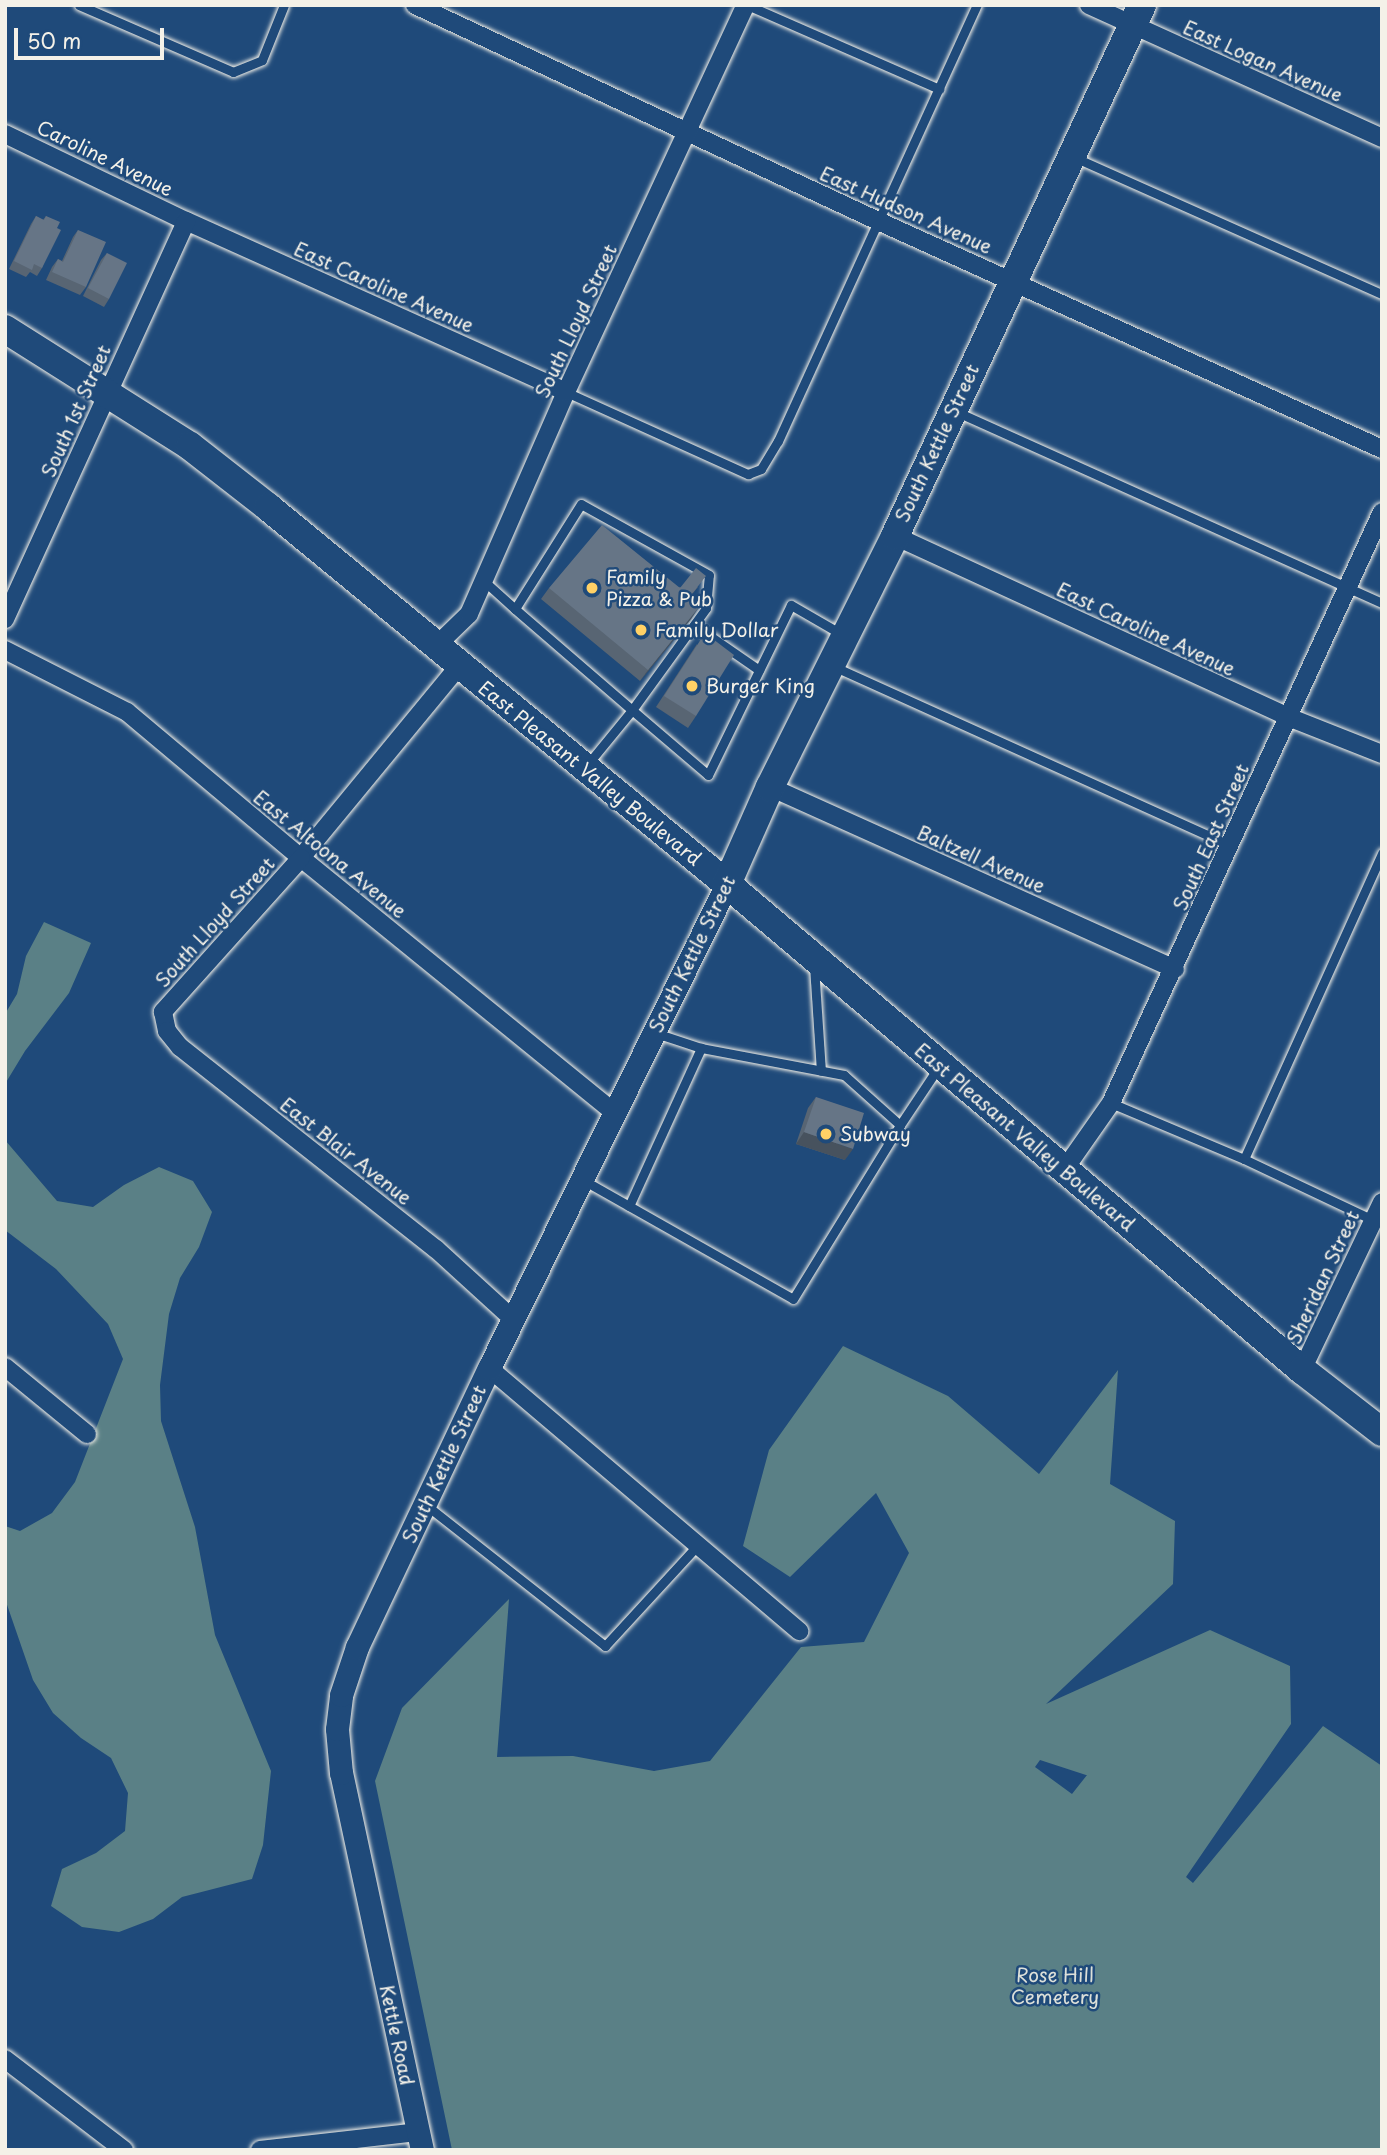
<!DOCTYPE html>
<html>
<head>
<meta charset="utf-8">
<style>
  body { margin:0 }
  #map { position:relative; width:1387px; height:2155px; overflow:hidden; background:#1f4a7a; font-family:"Playpen Sans",sans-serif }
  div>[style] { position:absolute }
  .green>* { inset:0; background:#5a8086 }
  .roads { filter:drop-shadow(0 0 2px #f4f1e8) drop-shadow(0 0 2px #f4f1e8) }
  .service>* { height:9px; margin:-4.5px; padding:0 4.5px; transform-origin:4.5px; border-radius:4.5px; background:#1f4a7a }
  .minor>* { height:18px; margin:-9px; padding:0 9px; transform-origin:9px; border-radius:9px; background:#1f4a7a }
  .tertiary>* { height:23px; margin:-11.5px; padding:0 11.5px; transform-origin:11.5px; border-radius:11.5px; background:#1f4a7a }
  .primary>* { height:28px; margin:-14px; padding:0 14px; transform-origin:14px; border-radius:14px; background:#1f4a7a }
  .wall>* { inset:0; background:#586573 }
  .shaded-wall>* { inset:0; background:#47525e }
  .building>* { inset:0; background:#667586 }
  .dots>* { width:19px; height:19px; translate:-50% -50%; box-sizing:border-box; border:4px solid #1f4a7a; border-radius:50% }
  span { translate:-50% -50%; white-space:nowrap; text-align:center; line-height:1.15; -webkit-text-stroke:5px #1f4a7a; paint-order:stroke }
  .street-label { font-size:19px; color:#f4f1e8 }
  .poi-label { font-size:19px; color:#f4f1e8 }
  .left { translate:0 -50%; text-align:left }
  .park-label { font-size:19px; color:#dde0d9 }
  .frame { position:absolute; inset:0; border:7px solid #f4f1e8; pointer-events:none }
  .scale { position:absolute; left:14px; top:28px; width:150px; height:32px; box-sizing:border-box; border:4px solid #f4f1e8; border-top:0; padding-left:9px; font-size:21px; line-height:24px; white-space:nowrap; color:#f4f1e8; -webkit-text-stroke:5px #1f4a7a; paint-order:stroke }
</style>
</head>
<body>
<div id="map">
  <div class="green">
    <i style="clip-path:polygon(44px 922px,91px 943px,69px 993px,25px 1051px,5px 1084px,5px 1014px,17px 994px,26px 956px)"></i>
    <i style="clip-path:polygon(5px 1140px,57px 1201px,93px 1207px,124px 1185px,159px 1167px,193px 1181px,212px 1212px,199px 1247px,180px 1278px,169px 1314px,160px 1385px,161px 1421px,195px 1527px,215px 1635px,271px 1771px,263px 1845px,252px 1879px,182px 1897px,153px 1919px,119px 1932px,82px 1927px,51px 1906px,62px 1869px,96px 1853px,125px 1831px,128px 1793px,111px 1758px,81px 1738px,53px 1713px,33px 1680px,5px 1599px,5px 1526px,20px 1531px,52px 1513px,75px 1482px,123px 1359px,108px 1324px,56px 1269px,5px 1230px)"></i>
    <i style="clip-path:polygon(evenodd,843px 1346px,948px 1396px,1039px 1474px,1118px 1370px,1110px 1484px,1175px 1521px,1173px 1584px,1046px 1704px,1210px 1630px,1290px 1666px,1291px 1724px,1186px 1877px,1193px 1883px,1323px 1726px,1382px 1766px,1382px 2150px,452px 2150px,375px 1781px,402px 1708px,509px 1599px,497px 1757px,573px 1756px,654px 1771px,710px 1761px,801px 1647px,864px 1642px,909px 1553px,876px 1493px,790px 1577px,743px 1546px,769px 1450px,843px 1346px,1040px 1760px,1086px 1775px,1087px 1775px,1072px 1794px,1035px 1767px,1040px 1760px)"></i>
  </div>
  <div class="roads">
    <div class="service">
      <i style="left:79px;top:5px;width:168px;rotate:23.5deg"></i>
      <i style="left:233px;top:72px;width:31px;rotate:-22deg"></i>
      <i style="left:262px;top:60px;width:59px;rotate:-68.2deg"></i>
      <i style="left:747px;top:5px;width:210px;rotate:23.6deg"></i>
      <i style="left:1076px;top:158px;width:335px;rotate:24deg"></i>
      <i style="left:566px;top:392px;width:200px;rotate:24.3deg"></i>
      <i style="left:748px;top:474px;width:14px;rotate:-21deg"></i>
      <i style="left:761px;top:469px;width:33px;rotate:-59deg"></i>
      <i style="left:778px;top:441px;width:479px;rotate:-65.5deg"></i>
      <i style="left:957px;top:412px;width:466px;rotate:24.2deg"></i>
      <i style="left:484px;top:581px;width:42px;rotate:42.1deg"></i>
      <i style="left:694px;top:625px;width:79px;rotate:34.7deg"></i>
      <i style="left:835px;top:667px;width:433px;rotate:24.3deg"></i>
      <i style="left:587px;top:765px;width:71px;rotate:-50.7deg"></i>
      <i style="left:632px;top:710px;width:126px;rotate:-54deg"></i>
      <i style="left:706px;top:608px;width:33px;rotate:-85deg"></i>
      <i style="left:709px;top:575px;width:146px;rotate:-151deg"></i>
      <i style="left:581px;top:504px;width:124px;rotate:122.2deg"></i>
      <i style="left:515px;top:609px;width:155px;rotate:40.8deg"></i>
      <i style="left:632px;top:710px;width:100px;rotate:40.5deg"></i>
      <i style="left:708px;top:775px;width:189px;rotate:-64deg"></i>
      <i style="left:791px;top:605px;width:60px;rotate:30deg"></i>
      <i style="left:814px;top:966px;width:105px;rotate:86.2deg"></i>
      <i style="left:1111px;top:1103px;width:144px;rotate:22.8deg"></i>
      <i style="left:1244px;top:1159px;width:143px;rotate:25.3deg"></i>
      <i style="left:900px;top:1125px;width:69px;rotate:-56.3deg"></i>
      <i style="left:1244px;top:1159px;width:336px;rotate:-65.7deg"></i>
      <i style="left:583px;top:1180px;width:241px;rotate:29.5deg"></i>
      <i style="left:793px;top:1299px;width:204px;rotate:-58.4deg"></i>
      <i style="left:900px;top:1125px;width:75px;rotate:-138.2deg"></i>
      <i style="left:844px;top:1075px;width:146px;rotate:-169.3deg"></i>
      <i style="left:701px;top:1048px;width:47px;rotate:-161.6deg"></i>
      <i style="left:629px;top:1206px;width:174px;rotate:-65.5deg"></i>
      <i style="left:426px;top:1505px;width:228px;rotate:38.2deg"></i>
      <i style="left:605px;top:1646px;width:137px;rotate:-47.4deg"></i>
    </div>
    <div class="minor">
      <i style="left:415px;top:5px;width:511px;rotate:25.01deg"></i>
      <i style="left:878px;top:221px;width:553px;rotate:24.34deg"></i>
      <i style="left:1089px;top:5px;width:322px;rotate:24.4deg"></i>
      <i style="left:5px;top:134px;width:201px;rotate:25.7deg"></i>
      <i style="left:186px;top:221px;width:417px;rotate:24.2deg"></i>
      <i style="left:895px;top:536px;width:433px;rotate:24.7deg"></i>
      <i style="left:1288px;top:717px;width:101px;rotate:21.5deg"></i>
      <i style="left:5px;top:619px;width:437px;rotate:-65.5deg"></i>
      <i style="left:435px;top:647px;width:47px;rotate:-44.1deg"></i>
      <i style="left:469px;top:614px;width:242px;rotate:-66.4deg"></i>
      <i style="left:566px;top:392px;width:427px;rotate:-65.1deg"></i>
      <i style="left:5px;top:650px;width:137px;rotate:26.9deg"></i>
      <i style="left:127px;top:712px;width:227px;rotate:40deg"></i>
      <i style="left:301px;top:858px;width:405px;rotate:39.1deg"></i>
      <i style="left:459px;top:666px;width:249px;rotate:129.5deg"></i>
      <i style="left:301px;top:858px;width:207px;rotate:131.9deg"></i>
      <i style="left:163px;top:1012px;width:19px;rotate:78deg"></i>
      <i style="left:167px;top:1031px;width:21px;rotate:51deg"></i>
      <i style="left:180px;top:1047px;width:326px;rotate:38.3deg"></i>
      <i style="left:436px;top:1249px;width:104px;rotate:42.3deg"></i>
      <i style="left:770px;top:787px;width:444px;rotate:24.2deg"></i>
      <i style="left:1064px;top:1170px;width:82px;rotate:-55deg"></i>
      <i style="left:1111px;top:1103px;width:650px;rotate:-65.37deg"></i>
      <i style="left:5px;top:1367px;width:106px;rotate:39.3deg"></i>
      <i style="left:489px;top:1368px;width:407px;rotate:40.3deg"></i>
      <i style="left:1302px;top:1370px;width:186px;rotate:-64.5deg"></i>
      <i style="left:5px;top:2059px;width:150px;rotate:37.4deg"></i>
      <i style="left:260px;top:2150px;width:160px;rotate:-6.5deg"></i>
    </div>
    <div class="tertiary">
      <i style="left:422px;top:2150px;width:386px;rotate:-102.1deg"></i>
      <i style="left:341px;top:1773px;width:44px;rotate:-95.2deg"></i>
      <i style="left:337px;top:1729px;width:34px;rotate:-83deg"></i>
      <i style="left:341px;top:1695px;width:51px;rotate:-71.6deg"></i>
      <i style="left:357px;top:1647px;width:309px;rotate:-64.7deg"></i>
      <i style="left:489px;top:1368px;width:539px;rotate:-63.82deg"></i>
    </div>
    <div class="primary">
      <i style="left:5px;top:329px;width:219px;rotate:32.3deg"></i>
      <i style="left:190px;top:446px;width:99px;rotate:38deg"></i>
      <i style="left:268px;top:507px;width:594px;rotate:39.4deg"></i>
      <i style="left:727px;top:884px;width:753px;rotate:40.21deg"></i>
      <i style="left:1302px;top:1370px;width:101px;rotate:37.8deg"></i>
      <i style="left:727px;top:884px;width:106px;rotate:-66.1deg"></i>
      <i style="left:770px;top:787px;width:280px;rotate:-63.5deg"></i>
      <i style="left:895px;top:536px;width:586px;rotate:-65.05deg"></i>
    </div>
  </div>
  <div class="wall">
    <i style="clip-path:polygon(36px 216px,43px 220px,46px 216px,57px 228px,42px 268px,37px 276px,30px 272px,26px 277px,9px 269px,31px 224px)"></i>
    <i style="clip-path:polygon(78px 230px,86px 287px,80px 295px,46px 280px,52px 267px,58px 259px,62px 261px,73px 237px)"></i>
    <i style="clip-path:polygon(107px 253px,109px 299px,104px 307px,83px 296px,101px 260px)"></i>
    <i style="clip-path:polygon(698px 587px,688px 599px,699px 607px,640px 681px,541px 599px,549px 588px)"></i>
    <i style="clip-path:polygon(697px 644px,696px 716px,688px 728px,656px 707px)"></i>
    <i style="clip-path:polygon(816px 1097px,845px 1160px,796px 1144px,808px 1108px)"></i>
  </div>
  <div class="shaded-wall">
    <i style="clip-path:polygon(699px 607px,691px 619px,640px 681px,648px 670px)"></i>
    <i style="clip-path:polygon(804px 1132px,853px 1149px,845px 1160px,796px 1144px)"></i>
  </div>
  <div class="building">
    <i style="clip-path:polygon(36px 216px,44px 220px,46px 216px,60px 222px,57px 228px,61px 230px,42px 268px,34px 264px,32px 270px,14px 261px)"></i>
    <i style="clip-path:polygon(78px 230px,106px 242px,86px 287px,52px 272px,58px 259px,63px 262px)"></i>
    <i style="clip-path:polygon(107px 253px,127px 263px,109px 299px,88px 288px)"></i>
    <i style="clip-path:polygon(602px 525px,680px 588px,696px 568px,706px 576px,688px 599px,699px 607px,648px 670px,549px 588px)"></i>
    <i style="clip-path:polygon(705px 633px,734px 655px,696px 716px,664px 696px)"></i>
    <i style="clip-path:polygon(816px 1097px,864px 1113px,853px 1149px,804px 1132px)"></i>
  </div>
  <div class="dots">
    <i style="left:592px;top:588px;background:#ffd166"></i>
    <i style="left:641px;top:630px;background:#ffd166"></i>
    <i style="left:692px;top:686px;background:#ffd166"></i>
    <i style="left:826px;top:1134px;background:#ffd166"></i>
  </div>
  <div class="street-label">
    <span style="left:1263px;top:61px;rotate:24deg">East Logan Avenue</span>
    <span style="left:105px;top:158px;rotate:26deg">Caroline Avenue</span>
    <span style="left:906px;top:210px;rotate:24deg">East Hudson Avenue</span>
    <span style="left:384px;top:287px;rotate:24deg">East Caroline Avenue</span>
    <span style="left:576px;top:321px;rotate:-65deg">South Lloyd Street</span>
    <span style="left:76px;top:411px;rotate:-66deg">South 1st Street</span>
    <span style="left:937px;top:443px;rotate:-65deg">South Kettle Street</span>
    <span style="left:1146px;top:629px;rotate:25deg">East Caroline Avenue</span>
    <span style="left:590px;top:773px;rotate:39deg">East Pleasant Valley Boulevard</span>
    <span style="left:1211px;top:837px;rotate:-66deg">South East Street</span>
    <span style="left:330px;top:854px;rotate:39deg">East Altoona Avenue</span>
    <span style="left:981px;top:859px;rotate:24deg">Baltzell Avenue</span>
    <span style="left:215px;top:922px;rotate:-48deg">South Lloyd Street</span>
    <span style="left:692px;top:954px;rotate:-64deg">South Kettle Street</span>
    <span style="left:1025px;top:1137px;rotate:40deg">East Pleasant Valley Boulevard</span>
    <span style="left:346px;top:1151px;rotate:38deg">East Blair Avenue</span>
    <span style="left:1323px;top:1277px;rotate:-65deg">Sheridan Street</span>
    <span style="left:444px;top:1464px;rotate:-65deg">South Kettle Street</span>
    <span style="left:397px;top:2035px;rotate:78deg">Kettle Road</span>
  </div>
  <div class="poi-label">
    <span class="left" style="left:606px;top:588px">Family<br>Pizza &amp; Pub</span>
    <span class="left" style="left:655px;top:630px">Family Dollar</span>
    <span class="left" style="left:706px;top:686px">Burger King</span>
    <span class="left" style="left:840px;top:1134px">Subway</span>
  </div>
  <div class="park-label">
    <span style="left:1055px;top:1986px">Rose Hill<br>Cemetery</span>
  </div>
  <div class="frame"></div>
  <div class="scale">50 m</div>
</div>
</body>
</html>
